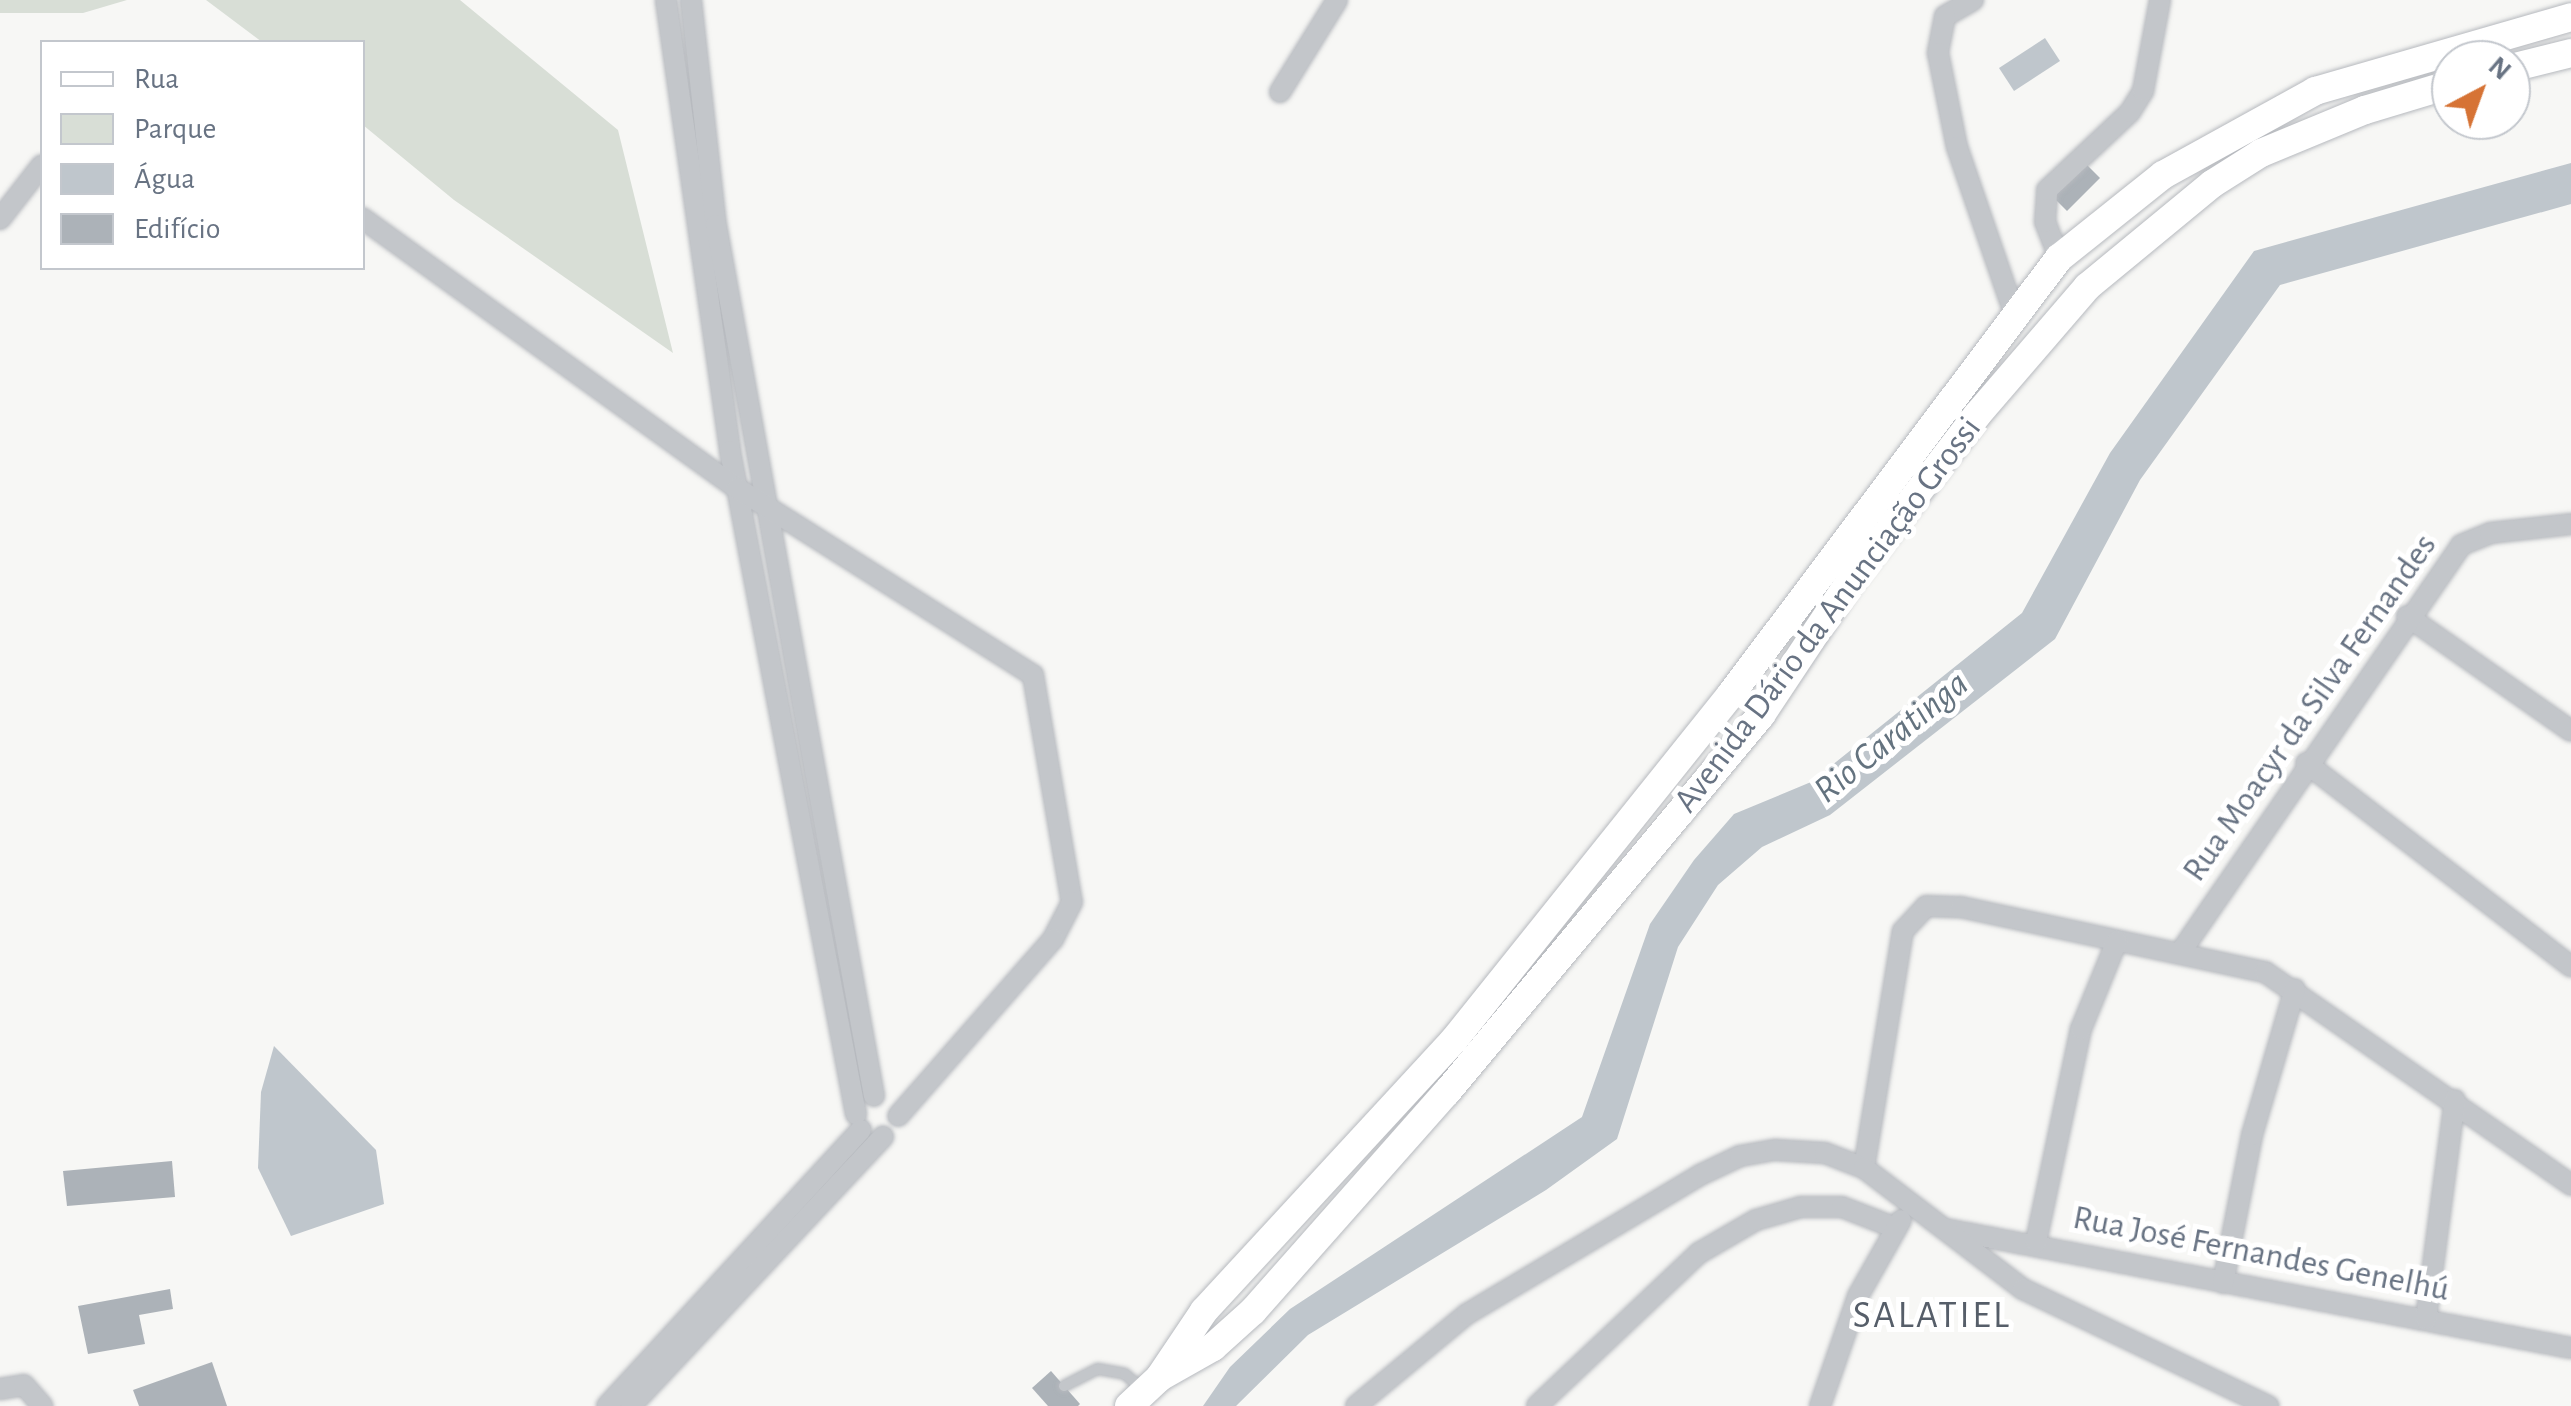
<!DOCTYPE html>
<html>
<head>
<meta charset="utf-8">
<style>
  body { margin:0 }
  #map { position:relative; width:2571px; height:1406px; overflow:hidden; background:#f7f7f5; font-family:"Alegreya Sans",sans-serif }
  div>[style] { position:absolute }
  .green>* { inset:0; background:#d8ded6 }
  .water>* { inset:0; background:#bfc6cc }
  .building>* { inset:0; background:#acb2b8 }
  .roads { filter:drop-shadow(0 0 2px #b6b9be) drop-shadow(0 0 2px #b6b9be) }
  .service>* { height:10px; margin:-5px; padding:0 5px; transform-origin:5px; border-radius:5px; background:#c3c6ca }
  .minor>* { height:20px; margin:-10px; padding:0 10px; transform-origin:10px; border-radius:10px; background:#c3c6ca }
  .secondary>* { height:28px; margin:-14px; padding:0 14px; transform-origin:14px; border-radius:14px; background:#fff }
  span { translate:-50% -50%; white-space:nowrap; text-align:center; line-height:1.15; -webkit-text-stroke:10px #fff; paint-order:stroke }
  .street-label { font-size:35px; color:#687383 }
  .water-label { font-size:38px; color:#64737f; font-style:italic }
  .neighbourhood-label { font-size:38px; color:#565e69; letter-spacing:2.5px }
  .legend { position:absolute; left:40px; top:40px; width:325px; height:230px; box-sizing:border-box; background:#fff; border:2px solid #c3c7cd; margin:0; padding:12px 18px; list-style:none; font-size:30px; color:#687383 }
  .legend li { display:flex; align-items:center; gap:20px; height:50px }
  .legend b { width:50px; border:2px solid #c3c7cd }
  .north { position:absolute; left:2431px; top:40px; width:100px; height:100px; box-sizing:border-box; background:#fff; border:2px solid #c3c7cd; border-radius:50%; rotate:41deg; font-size:28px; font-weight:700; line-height:40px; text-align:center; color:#687383 }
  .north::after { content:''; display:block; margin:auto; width:35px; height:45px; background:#d67335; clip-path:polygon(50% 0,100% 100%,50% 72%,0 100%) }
</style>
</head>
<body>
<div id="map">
  <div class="green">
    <i style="clip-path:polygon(0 0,127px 0,83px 13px,0 13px)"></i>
    <i style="clip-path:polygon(206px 0,460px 0,618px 130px,673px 353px,454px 200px,363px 125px,362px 42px,262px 42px)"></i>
  </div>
  <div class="water">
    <i style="clip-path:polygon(2045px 38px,2060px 61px,2014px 91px,1999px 68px)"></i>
    <i style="clip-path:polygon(2571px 163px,2571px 204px,2280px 285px,2140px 480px,2055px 639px,1830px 815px,1762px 847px,1718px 885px,1678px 947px,1617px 1139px,1546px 1190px,1308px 1335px,1236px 1406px,1203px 1406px,1230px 1367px,1290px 1309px,1582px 1117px,1650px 924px,1694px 860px,1734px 814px,1811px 782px,2022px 613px,2110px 453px,2254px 251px)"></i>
    <i style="clip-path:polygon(274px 1046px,376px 1150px,384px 1204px,291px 1236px,258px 1168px,261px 1092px)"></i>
  </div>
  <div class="building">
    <i style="clip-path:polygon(2086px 164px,2100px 178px,2067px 211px,2053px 197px)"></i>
    <i style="clip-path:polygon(172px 1161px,175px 1197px,67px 1206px,63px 1171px)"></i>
    <i style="clip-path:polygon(170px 1289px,173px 1309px,139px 1315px,145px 1344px,88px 1354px,78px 1306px)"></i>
    <i style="clip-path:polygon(212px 1362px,227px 1406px,139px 1406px,133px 1390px)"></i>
    <i style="clip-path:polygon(1051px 1371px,1080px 1404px,1078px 1406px,1048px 1406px,1032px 1388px)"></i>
  </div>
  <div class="roads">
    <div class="service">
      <i style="left:1064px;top:1386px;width:38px;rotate:-27deg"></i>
      <i style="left:1098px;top:1369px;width:27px;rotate:10deg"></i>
      <i style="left:1125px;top:1374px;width:23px;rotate:41deg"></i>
    </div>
    <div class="minor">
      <i style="left:666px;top:0;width:456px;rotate:81.9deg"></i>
      <i style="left:730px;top:451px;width:675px;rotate:79.24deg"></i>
      <i style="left:691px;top:0;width:226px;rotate:83.7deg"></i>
      <i style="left:716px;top:225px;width:885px;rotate:79.72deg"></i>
      <i style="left:1973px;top:0;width:32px;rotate:150deg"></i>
      <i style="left:1945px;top:16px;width:38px;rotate:101deg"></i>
      <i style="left:1938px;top:53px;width:96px;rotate:78.6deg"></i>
      <i style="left:1957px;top:147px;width:176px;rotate:71deg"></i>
      <i style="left:1280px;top:92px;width:108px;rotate:-58.2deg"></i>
      <i style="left:362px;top:218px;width:462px;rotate:35.8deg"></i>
      <i style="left:737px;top:488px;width:350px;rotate:32.3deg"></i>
      <i style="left:1033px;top:675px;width:230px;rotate:80.3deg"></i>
      <i style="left:1072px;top:902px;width:42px;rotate:117.2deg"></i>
      <i style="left:1053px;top:939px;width:235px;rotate:131.2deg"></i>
      <i style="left:0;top:219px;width:68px;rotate:-52.1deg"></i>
      <i style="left:2059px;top:258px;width:39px;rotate:-111deg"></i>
      <i style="left:2045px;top:222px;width:32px;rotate:-86deg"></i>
      <i style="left:2047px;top:190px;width:114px;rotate:-43.2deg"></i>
      <i style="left:2130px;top:112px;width:25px;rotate:-58deg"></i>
      <i style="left:2143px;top:91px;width:93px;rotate:-79.4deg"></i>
      <i style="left:2407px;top:616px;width:200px;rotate:35deg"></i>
      <i style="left:2306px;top:763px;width:334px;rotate:37.5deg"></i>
      <i style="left:2182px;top:950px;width:492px;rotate:-55.4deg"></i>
      <i style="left:2461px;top:545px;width:31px;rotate:-22deg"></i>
      <i style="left:2490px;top:533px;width:81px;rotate:-6.3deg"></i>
      <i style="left:1864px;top:1168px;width:240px;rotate:-80.7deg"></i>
      <i style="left:1903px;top:931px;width:34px;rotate:-47deg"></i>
      <i style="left:1926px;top:906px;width:35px;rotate:2deg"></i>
      <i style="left:1961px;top:907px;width:311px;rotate:12.1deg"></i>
      <i style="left:2265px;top:972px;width:373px;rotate:34.8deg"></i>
      <i style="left:1945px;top:1229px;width:637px;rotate:10.76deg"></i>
      <i style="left:2036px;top:1242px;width:218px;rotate:-78.1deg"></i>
      <i style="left:2081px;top:1029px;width:95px;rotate:-67.8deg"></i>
      <i style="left:2223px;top:1283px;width:151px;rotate:-78.9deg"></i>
      <i style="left:2252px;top:1135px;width:152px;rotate:-73.6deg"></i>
      <i style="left:2426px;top:1319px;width:221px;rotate:-82.5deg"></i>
      <i style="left:0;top:1389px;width:24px;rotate:-9deg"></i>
      <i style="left:24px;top:1385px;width:28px;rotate:49deg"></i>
      <i style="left:607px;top:1406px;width:375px;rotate:-47.4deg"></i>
      <i style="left:631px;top:1406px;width:369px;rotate:-46.9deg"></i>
      <i style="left:1356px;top:1406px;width:144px;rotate:-39.7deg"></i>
      <i style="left:1467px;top:1314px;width:271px;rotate:-30.8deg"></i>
      <i style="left:1700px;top:1175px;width:44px;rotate:-25.4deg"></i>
      <i style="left:1740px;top:1156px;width:36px;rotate:-10deg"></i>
      <i style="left:1775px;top:1150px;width:50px;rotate:3.4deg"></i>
      <i style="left:1825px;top:1153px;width:42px;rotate:21deg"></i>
      <i style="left:1864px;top:1168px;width:200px;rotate:37.3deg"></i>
      <i style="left:2023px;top:1289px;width:272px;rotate:25.5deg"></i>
      <i style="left:1537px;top:1406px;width:223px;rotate:-43.4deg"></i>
      <i style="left:1699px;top:1253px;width:66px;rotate:-30.1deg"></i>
      <i style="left:1756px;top:1220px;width:47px;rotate:-16.1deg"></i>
      <i style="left:1801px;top:1207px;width:41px"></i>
      <i style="left:1842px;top:1207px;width:58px;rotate:21.3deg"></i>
      <i style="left:1820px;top:1406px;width:116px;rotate:-70.9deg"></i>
      <i style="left:1858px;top:1296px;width:87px;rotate:-60.5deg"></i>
    </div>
    <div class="secondary">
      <i style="left:2511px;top:68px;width:62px;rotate:-14deg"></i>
      <i style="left:1160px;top:1377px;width:61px;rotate:-29.5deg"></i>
      <i style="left:1213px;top:1347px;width:54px;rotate:-42deg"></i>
      <i style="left:1253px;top:1311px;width:293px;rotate:-48.5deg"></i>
      <i style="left:1447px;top:1092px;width:491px;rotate:-50.2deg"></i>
      <i style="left:1761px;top:715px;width:164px;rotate:-56.4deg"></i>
      <i style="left:1852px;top:578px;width:205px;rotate:-52.5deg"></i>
      <i style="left:1977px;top:415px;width:169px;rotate:-49.3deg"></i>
      <i style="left:2087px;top:287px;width:162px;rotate:-39.5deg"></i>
      <i style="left:2212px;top:184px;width:58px;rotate:-32.3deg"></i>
      <i style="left:2261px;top:153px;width:113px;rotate:-22.5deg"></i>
      <i style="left:2365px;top:110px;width:90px;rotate:-16.8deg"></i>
      <i style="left:1129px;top:1406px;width:41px;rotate:-43deg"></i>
      <i style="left:1159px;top:1378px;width:81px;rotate:-56.1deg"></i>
      <i style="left:1204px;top:1311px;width:369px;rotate:-47.3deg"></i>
      <i style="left:1454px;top:1040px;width:443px;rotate:-51.3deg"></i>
      <i style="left:1731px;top:694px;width:546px;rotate:-53.05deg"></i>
      <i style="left:2059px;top:258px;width:133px;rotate:-38.6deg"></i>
      <i style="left:2163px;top:175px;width:174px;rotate:-28.9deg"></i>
      <i style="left:2315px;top:91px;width:266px;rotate:-16.1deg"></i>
    </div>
  </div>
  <div class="street-label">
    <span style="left:1828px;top:615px;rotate:-53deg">Avenida Dário da Anunciação Grossi</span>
    <span style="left:2310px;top:708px;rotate:-55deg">Rua Moacyr da Silva Fernandes</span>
    <span style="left:2261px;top:1254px;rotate:11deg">Rua José Fernandes Genelhú</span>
  </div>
  <div class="water-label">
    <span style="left:1892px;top:738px;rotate:-39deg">Rio Caratinga</span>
  </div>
  <div class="neighbourhood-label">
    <span style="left:1932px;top:1317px">SALATIEL</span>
  </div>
  <ul class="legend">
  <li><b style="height:12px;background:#fff"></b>Rua</li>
  <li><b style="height:28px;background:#d8ded6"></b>Parque</li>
  <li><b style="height:28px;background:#bfc6cc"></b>Água</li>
  <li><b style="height:28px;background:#acb2b8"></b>Edifício</li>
  </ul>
  <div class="north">N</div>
</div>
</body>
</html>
